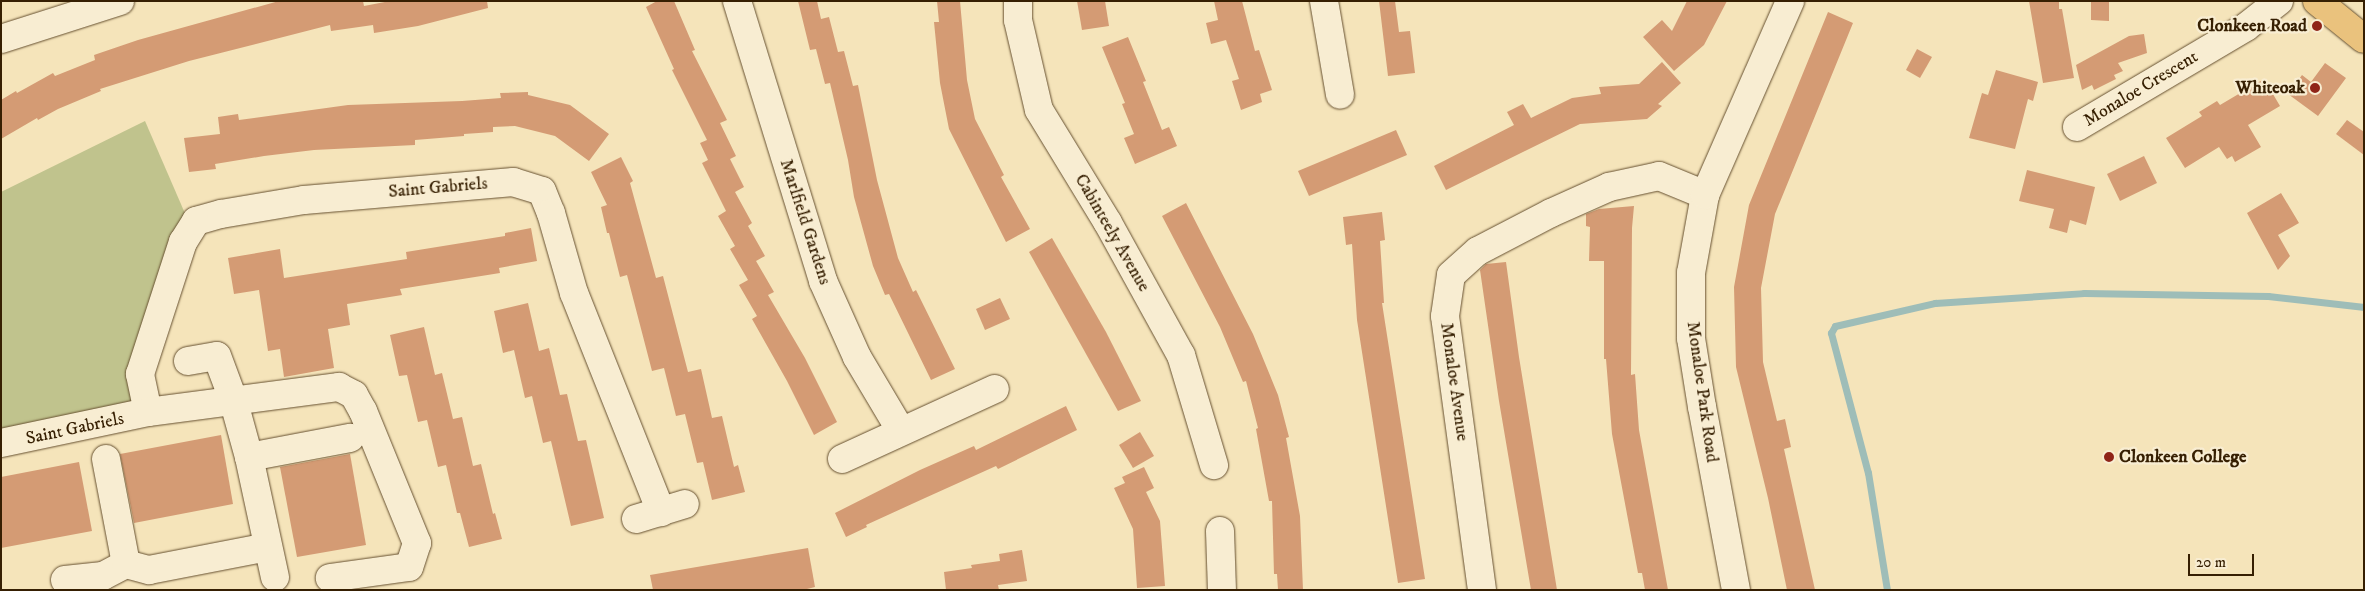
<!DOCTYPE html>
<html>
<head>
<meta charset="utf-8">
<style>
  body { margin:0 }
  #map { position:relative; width:2365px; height:591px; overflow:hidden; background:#f5e4ba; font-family:"IM FELL DW Pica",serif }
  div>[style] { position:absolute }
  .green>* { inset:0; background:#c0c38d }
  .stream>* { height:7px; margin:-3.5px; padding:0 3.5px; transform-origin:3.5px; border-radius:3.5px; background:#9ebdb8 }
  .building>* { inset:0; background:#d49b74 }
  .roads { filter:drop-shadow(0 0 1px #665030) drop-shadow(0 0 1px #665030) }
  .minor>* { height:28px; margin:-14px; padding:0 14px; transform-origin:14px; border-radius:14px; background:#f8edd2 }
  .major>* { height:28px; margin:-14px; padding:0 14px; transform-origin:14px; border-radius:14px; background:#eac27d }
  .dots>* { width:14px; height:14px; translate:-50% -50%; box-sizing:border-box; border:2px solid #f8edd2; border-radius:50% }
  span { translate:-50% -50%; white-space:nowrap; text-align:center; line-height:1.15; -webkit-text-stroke:4.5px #f8edd2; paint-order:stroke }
  .poi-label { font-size:18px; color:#361f02; font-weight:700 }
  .right { translate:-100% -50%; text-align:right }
  .left { translate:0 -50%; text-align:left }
  .street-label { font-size:18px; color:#361f02 }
  .frame { position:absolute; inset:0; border:2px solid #361f02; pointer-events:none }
  .scale { position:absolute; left:2188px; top:554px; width:66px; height:22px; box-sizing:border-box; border:2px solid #361f02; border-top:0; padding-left:6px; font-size:15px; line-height:18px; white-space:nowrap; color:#361f02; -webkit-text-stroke:4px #f8edd2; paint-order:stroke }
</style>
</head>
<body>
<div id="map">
  <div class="green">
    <i style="clip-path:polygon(145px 121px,190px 225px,131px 406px,1px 433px,1px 192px)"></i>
  </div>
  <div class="stream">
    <i style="left:1887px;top:590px;width:119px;rotate:-99.2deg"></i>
    <i style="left:1868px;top:473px;width:145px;rotate:-104.8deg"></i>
    <i style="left:1831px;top:333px;width:8px;rotate:-60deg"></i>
    <i style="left:1835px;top:326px;width:103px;rotate:-13deg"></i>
    <i style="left:1935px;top:303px;width:149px;rotate:-3.8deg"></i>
    <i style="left:2084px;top:293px;width:184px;rotate:0.9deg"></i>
    <i style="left:2268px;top:296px;width:97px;rotate:6.5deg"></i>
  </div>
  <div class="building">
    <i style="clip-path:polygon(279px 1px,363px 1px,364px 6px,390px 1px,487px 1px,488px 8px,418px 26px,374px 33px,373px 25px,331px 31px,330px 25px,189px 61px,100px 89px,101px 91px,58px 109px,38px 120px,37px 118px,1px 139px,1px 100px,16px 91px,17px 93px,53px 73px,55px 76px,95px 60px,94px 55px,138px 40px)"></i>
    <i style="clip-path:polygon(657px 1px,674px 1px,695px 50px,692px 51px,727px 120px,720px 123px,736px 156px,730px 159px,744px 187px,735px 192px,752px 223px,748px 226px,765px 256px,756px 261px,774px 292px,768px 295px,805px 358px,837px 422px,814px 435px,787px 381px,752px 319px,757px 316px,739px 285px,748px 280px,730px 249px,735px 246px,718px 216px,726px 211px,702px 163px,708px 160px,700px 143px,707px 140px,672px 70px,674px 69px,646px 7px)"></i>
    <i style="clip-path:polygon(798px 1px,817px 1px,821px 19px,829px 17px,838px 52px,844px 51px,853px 86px,858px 85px,877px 180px,898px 258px,913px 292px,916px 290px,955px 369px,931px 380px,889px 294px,885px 295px,873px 266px,854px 197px,848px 160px,830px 83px,825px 84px,816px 49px,810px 50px)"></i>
    <i style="clip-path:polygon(937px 1px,960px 1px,967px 80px,975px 119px,1004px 175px,1001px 177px,1030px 229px,1006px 242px,949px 129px,940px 83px,934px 22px,939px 22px)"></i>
    <i style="clip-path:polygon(1077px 1px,1105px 1px,1109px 26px,1082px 30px)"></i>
    <i style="clip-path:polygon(1214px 1px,1242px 1px,1255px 51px,1259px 50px,1272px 90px,1260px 94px,1262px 102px,1241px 110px,1232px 81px,1239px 79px,1226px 40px,1211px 44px,1206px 23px,1218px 20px)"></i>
    <i style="clip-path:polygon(1379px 1px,1395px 1px,1399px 32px,1410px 31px,1415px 73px,1388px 76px)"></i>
    <i style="clip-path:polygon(1687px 1px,1727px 1px,1704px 45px,1674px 71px,1643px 37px,1662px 20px,1672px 31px)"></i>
    <i style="clip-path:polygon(2029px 1px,2059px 1px,2059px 9px,2062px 9px,2074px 78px,2043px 83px)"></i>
    <i style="clip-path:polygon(2091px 1px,2109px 1px,2109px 21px,2091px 20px)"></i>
    <i style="clip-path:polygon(1828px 12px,1853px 23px,1775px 214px,1761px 288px,1763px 362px,1777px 421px,1785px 419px,1791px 447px,1784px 449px,1815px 590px,1787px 590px,1768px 498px,1736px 367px,1734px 287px,1749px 205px)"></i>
    <i style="clip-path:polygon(2144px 34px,2147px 53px,2118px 63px,2123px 71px,2114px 75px,2116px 79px,2094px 90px,2092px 85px,2082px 90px,2076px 65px,2129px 36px)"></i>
    <i style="clip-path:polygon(1128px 37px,1146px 81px,1143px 82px,1162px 130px,1169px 127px,1177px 146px,1135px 164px,1124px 138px,1134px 134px,1122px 104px,1125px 103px,1102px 47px)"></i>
    <i style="clip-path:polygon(1917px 49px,1932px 57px,1920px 78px,1906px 70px)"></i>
    <i style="clip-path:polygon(1662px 62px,1681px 83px,1658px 104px,1662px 106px,1647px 119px,1580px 124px,1446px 190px,1434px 166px,1514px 125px,1507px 112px,1523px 104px,1531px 118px,1572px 98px,1601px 94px,1599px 87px,1639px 84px)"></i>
    <i style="clip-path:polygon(2325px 63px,2346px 78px,2318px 116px,2288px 94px,2302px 75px,2311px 82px)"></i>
    <i style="clip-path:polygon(1996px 70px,2038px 82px,2033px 101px,2028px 99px,2015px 149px,1969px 138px,1982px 93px,1988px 95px)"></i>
    <i style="clip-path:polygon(2264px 79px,2280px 106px,2248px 125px,2261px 147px,2235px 162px,2232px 156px,2227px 159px,2219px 147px,2185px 168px,2166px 138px,2202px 116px,2199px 112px,2217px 101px,2220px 105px)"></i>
    <i style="clip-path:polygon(528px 92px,528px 95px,570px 105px,609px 134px,589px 161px,555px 136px,515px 126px,493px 127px,493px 132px,464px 134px,464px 136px,415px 140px,415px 145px,314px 150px,264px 156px,215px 164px,216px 169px,189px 172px,184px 138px,220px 134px,218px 117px,238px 114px,239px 120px,348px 105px,462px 101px,501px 98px,500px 93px)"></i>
    <i style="clip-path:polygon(2347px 120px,2364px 132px,2364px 155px,2336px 134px)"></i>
    <i style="clip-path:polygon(1396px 130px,1407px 155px,1309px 196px,1298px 171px)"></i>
    <i style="clip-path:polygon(2144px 156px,2157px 183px,2120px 201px,2107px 174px)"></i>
    <i style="clip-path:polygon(621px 157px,633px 181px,630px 183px,656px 278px,663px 276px,688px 372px,701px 369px,712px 418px,722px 416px,734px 467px,738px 465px,745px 492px,712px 500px,703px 462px,697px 463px,685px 414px,676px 416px,664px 368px,652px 371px,627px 275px,620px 277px,609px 233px,607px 233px,601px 207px,607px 205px,591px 172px)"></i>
    <i style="clip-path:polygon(2027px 170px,2095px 187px,2086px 225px,2070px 220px,2067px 233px,2049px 228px,2054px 209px,2019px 201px)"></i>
    <i style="clip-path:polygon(2281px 193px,2299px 223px,2278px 235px,2290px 256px,2278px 270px,2247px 213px)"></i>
    <i style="clip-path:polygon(1186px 203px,1253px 334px,1278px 395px,1289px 437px,1286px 438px,1300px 516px,1303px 590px,1278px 590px,1277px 574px,1274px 574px,1272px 501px,1269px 501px,1256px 429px,1258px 428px,1246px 381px,1243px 382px,1220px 327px,1162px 216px)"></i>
    <i style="clip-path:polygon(1634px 206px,1632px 228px,1631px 375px,1635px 374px,1639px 430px,1668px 590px,1645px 590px,1642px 573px,1638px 573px,1612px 434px,1606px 359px,1604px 359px,1604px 261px,1589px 261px,1590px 227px,1586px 226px,1586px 214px,1599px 209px)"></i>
    <i style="clip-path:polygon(1382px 212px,1385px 240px,1380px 241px,1384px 303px,1382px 303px,1425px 579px,1398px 583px,1357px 320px,1352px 244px,1346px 245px,1343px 217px)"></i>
    <i style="clip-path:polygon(531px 228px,537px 261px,499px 268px,500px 273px,400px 289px,402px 295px,347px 304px,350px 325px,328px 329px,334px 368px,284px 377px,280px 349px,268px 351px,259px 290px,234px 294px,228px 258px,280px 249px,284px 278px,407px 259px,406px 252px,505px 236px,505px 233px)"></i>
    <i style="clip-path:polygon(1052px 238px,1106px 332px,1141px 401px,1118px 411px,1029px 252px)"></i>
    <i style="clip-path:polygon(1506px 262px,1519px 357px,1557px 590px,1531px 590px,1499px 401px,1480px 270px,1486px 264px)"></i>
    <i style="clip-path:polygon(1000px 298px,1010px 319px,985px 330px,976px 309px)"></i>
    <i style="clip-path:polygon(528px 303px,539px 351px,549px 348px,560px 395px,567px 394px,578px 441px,586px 440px,604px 518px,571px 526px,551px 441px,543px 443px,532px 396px,525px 398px,514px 350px,503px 353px,494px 311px)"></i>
    <i style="clip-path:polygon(424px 327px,435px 375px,442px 373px,453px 419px,462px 417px,473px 466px,481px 464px,493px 514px,495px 513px,502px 539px,469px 547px,460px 513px,457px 513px,446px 465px,438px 467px,427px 420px,418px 422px,407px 375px,399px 376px,390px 335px)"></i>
    <i style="clip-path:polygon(1066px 406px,1077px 430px,998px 469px,996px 466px,925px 498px,866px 525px,867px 527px,846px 537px,835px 513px,920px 470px,974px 446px,976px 450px)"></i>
    <i style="clip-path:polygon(1140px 432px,1154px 456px,1133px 468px,1119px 445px)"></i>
    <i style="clip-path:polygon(221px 435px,233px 504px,134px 523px,120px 454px)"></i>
    <i style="clip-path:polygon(350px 454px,366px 545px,297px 557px,280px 467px)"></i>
    <i style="clip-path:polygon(79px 462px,92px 531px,1px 548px,1px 477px)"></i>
    <i style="clip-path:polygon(1144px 467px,1154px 488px,1146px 492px,1160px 521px,1165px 586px,1137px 588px,1133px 529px,1114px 488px,1125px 483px,1122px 477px)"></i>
    <i style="clip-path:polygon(808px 548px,815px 587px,803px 590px,653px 590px,650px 575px)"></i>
    <i style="clip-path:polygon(1022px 550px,1027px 581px,998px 585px,999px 590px,946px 590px,944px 572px,972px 568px,971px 565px,1000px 561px,999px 554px)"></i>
  </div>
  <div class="roads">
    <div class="minor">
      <i style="left:737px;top:1px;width:293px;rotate:72.9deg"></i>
      <i style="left:823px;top:281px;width:83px;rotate:65.9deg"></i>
      <i style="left:857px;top:357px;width:86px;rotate:59.3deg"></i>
      <i style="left:1018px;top:1px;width:19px;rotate:90deg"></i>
      <i style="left:1018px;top:20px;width:92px;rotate:76.9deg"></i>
      <i style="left:1039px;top:110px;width:132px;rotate:58.6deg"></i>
      <i style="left:1108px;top:223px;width:151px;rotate:61.1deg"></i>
      <i style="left:1181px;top:355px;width:115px;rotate:73.3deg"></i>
      <i style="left:1324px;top:1px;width:95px;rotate:80.3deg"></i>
      <i style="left:1px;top:39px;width:125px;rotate:-17.7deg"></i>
      <i style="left:2077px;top:127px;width:196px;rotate:-30.6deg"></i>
      <i style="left:2246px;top:27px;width:42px;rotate:-38.2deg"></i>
      <i style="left:188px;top:361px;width:29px;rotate:-10deg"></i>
      <i style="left:217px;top:356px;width:46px;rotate:69.6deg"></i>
      <i style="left:233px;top:399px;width:60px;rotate:74.6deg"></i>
      <i style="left:249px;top:457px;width:123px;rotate:77.8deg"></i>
      <i style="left:148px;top:412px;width:39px;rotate:-102deg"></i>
      <i style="left:140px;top:374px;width:139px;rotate:-72deg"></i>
      <i style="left:183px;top:242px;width:25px;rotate:-58deg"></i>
      <i style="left:196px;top:221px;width:26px;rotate:-16deg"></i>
      <i style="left:221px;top:214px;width:84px;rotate:-9.6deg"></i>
      <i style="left:304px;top:200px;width:210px;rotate:-4.9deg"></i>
      <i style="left:513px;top:182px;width:30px;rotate:17deg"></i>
      <i style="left:542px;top:191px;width:24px;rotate:68deg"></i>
      <i style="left:551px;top:213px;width:83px;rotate:74deg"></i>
      <i style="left:574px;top:293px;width:236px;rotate:68.3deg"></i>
      <i style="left:1px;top:443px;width:150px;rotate:-11.9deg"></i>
      <i style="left:148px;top:412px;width:193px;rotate:-7.5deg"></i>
      <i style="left:339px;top:387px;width:17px;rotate:28deg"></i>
      <i style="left:354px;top:395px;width:18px;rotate:61deg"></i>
      <i style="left:363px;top:411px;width:143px;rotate:67.8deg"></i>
      <i style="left:417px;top:543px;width:25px;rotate:108deg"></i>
      <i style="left:409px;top:567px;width:80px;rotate:172.1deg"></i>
      <i style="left:249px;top:457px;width:103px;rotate:-10.7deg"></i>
      <i style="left:106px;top:459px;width:107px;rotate:79.2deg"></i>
      <i style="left:842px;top:459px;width:168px;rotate:-24.6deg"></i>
      <i style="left:636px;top:519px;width:51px;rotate:-17deg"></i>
      <i style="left:1220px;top:531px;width:59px;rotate:88.1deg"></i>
      <i style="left:65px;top:580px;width:38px;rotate:-6deg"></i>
      <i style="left:103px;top:576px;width:26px;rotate:-28deg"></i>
      <i style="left:126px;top:564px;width:24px;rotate:15deg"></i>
      <i style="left:149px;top:570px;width:121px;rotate:-10.9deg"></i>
      <i style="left:1482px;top:590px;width:276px;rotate:-97.7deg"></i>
      <i style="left:1445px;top:316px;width:41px;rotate:-81.7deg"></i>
      <i style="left:1451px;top:275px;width:36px;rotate:-42deg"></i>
      <i style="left:1478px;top:251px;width:82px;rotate:-27.5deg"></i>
      <i style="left:1551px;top:213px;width:64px;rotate:-24.1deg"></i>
      <i style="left:1609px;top:187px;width:51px;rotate:-12.4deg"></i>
      <i style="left:1659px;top:176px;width:50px;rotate:22.4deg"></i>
      <i style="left:1736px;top:590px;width:186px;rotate:-100.5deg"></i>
      <i style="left:1702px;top:407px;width:70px;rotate:-99.1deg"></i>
      <i style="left:1691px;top:338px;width:65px;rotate:-90deg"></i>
      <i style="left:1691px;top:273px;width:79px;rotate:-79.8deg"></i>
      <i style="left:1705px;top:195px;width:212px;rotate:-66.3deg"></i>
    </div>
    <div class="major">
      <i style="left:2317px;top:1px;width:60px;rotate:39deg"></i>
    </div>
  </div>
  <div class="dots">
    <i style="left:2317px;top:26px;background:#8f2418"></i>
    <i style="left:2315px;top:88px;background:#8f2418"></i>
    <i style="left:2109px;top:457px;background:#8f2418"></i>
  </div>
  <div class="poi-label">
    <span class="right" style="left:2307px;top:26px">Clonkeen Road</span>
    <span class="right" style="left:2305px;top:88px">Whiteoak</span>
    <span class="left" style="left:2119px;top:457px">Clonkeen College</span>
  </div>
  <div class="street-label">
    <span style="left:2141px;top:89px;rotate:-31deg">Monaloe Crescent</span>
    <span style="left:438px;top:188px;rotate:-5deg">Saint Gabriels</span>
    <span style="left:805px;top:222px;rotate:72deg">Marlfield Gardens</span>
    <span style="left:1112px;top:233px;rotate:60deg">Cabinteely Avenue</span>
    <span style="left:1454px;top:382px;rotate:82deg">Monaloe Avenue</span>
    <span style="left:1702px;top:392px;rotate:82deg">Monaloe Park Road</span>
    <span style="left:75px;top:429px;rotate:-12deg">Saint Gabriels</span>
  </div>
  <div class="frame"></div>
  <div class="scale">20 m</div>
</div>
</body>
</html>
